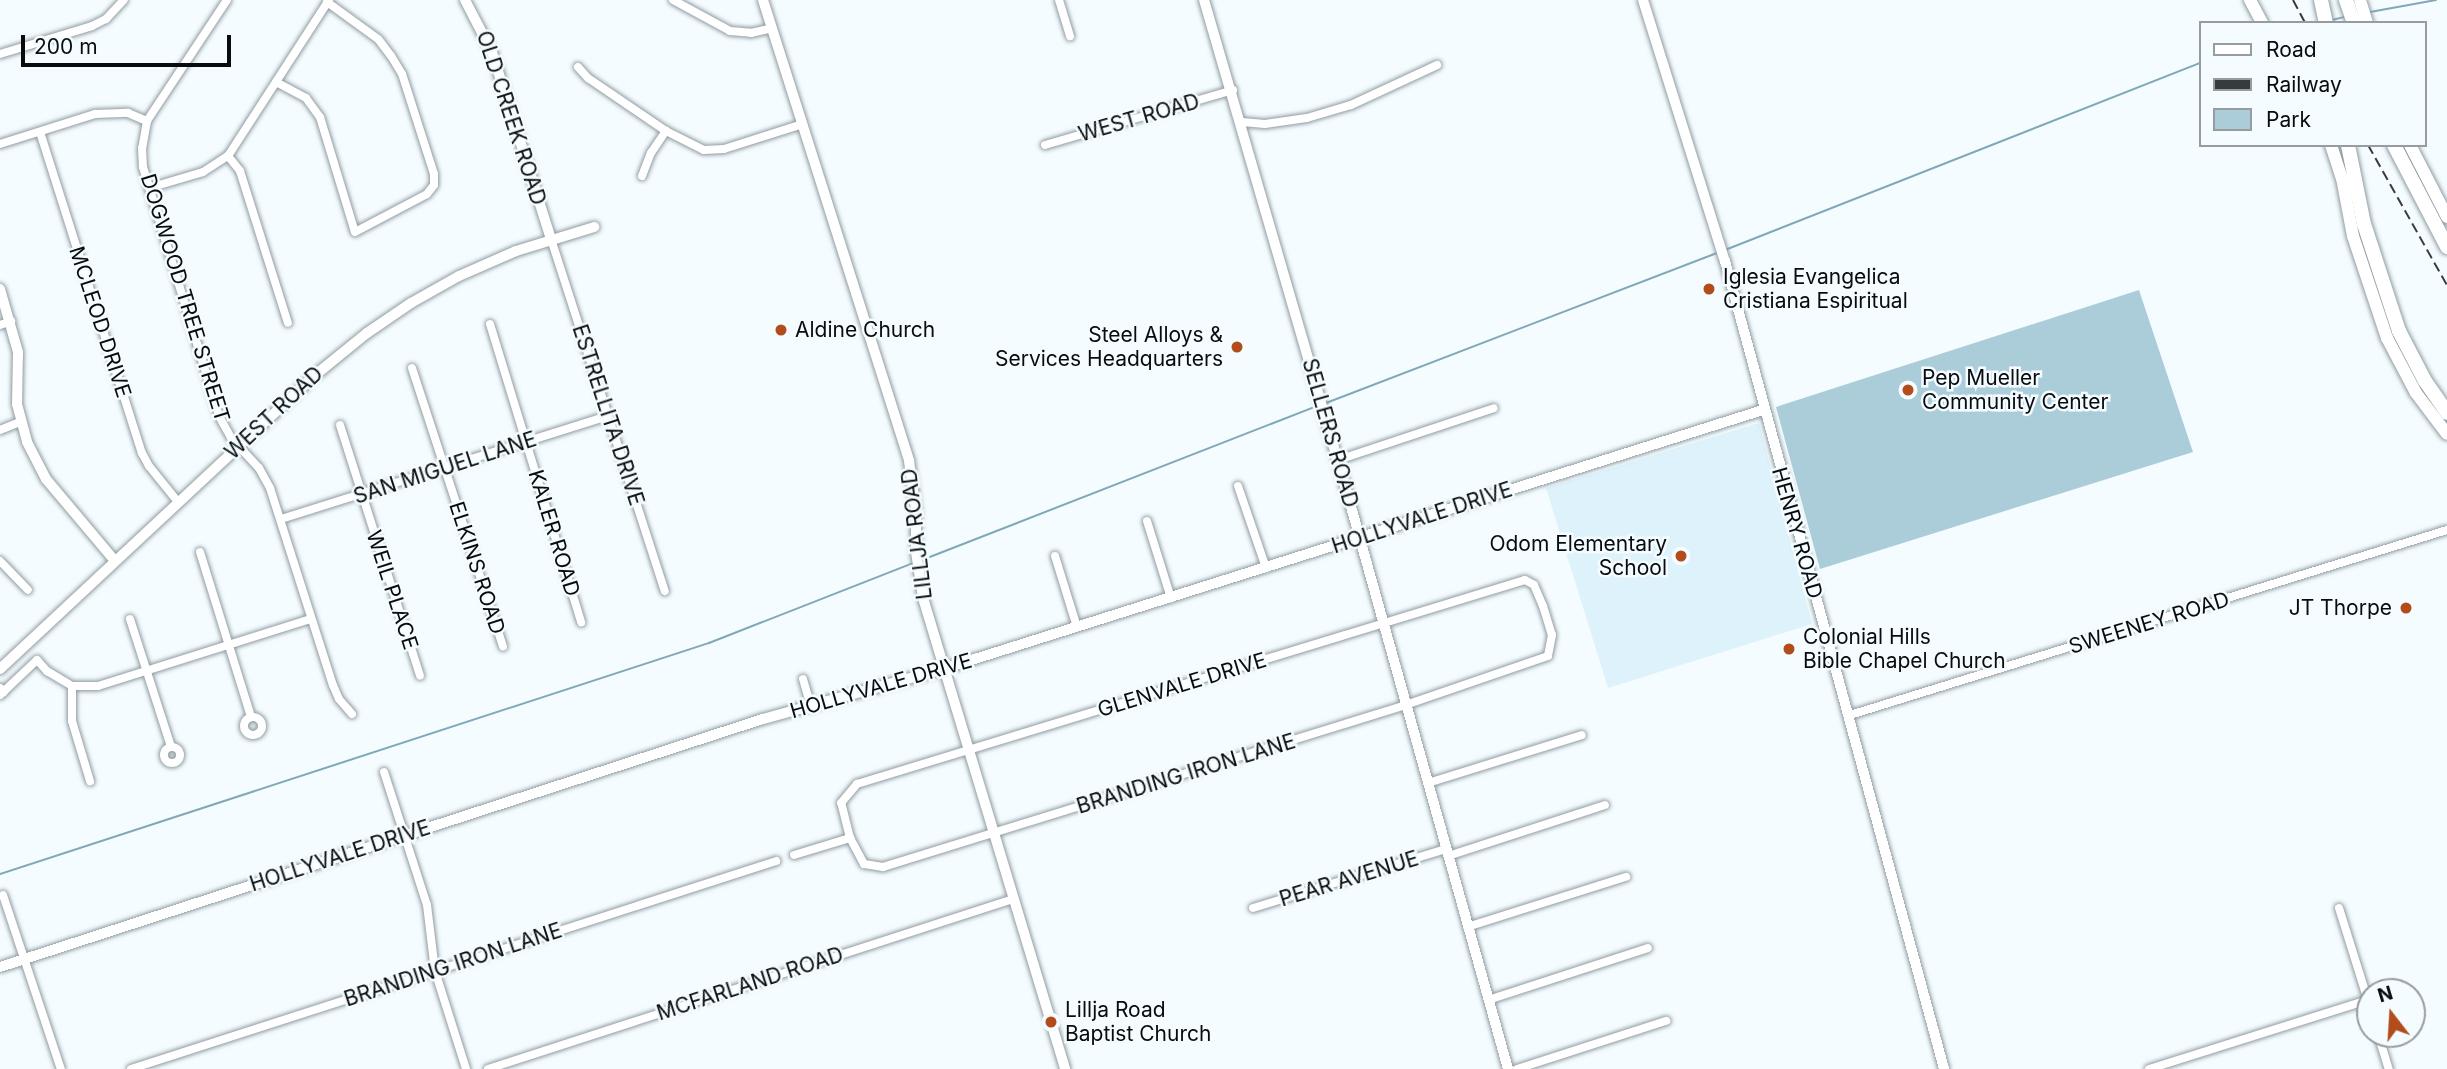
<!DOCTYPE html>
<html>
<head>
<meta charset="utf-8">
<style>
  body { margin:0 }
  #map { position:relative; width:2447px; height:1069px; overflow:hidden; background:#f4fcff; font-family:Inter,sans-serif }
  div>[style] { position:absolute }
  .built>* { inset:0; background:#ddf2fa }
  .green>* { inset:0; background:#abcdda }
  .stream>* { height:2px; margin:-1px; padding:0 1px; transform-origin:1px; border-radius:1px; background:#80a8b7 }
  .roads { filter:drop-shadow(0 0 2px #919ca1) drop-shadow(0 0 2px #919ca1) }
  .minor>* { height:8px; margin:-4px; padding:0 4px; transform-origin:4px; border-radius:4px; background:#fff }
  .minor>.ring { margin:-4px; padding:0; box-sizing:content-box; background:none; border:8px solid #fff; border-radius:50% }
  .tertiary>* { height:10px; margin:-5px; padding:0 5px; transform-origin:5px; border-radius:5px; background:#fff }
  .secondary>* { height:12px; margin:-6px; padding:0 6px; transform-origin:6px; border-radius:6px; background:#fff }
  .motorway>* { height:14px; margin:-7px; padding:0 7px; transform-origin:7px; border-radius:7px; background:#fff }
  .rail>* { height:2px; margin-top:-1px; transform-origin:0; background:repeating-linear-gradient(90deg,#363b3d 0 10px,transparent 0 15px) }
  .dots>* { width:19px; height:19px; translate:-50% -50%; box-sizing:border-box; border:4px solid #f4fcff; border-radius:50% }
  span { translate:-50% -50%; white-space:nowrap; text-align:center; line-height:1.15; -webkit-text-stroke:5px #f4fcff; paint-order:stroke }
  .street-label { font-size:21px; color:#080c0e }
  .poi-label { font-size:21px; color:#080c0e }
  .left { translate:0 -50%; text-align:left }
  .right { translate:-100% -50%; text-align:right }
  .legend { position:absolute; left:2199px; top:21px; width:228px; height:126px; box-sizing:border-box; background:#f4fcff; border:2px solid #969c9f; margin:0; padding:9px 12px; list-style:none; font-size:21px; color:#080c0e }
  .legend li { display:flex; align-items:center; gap:14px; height:35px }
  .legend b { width:35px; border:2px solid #969c9f }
  .north { position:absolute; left:2356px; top:978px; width:70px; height:70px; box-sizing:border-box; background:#f4fcff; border:2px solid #969c9f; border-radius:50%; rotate:343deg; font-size:19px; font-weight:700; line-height:28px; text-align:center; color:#080c0e }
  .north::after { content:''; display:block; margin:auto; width:24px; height:32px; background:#b24d1b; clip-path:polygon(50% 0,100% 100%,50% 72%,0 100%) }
  .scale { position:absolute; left:21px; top:35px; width:210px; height:32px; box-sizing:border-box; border:4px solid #080c0e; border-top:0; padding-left:9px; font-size:21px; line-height:24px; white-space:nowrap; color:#080c0e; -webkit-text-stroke:5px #f4fcff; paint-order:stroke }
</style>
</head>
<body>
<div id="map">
  <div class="built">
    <i style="clip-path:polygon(1759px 423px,1812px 624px,1608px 688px,1546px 488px)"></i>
  </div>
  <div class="green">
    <i style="clip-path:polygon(2139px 290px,2193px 452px,1820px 569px,1776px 407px)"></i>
  </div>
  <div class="stream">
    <i style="left:2370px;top:12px;width:67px;rotate:-10.3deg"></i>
    <i style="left:2332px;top:20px;width:12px;rotate:-14deg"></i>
    <i style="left:1725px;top:250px;width:510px;rotate:-21.49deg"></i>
    <i style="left:1326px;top:403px;width:418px;rotate:-21deg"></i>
    <i style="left:922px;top:560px;width:425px;rotate:-21.3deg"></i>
    <i style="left:0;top:874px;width:746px;rotate:-18.05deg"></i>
    <i style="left:709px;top:643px;width:219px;rotate:-21.4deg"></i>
  </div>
  <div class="roads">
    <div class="minor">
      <i style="left:227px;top:0;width:145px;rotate:123.5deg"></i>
      <i style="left:147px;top:121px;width:27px;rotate:100deg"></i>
      <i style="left:142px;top:148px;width:19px;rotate:87deg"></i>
      <i style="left:143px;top:167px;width:260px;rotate:73deg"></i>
      <i style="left:219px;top:416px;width:25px;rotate:61deg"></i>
      <i style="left:231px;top:438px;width:41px;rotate:47deg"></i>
      <i style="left:259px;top:468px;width:23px;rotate:61deg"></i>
      <i style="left:270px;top:488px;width:207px;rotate:72.3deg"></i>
      <i style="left:333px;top:685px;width:15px;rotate:67deg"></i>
      <i style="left:339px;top:699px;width:20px;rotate:49deg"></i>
      <i style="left:673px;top:0;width:65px;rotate:28.5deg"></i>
      <i style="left:730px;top:31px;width:21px;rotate:5deg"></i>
      <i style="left:751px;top:33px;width:22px;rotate:-13deg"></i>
      <i style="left:1059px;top:0;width:38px;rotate:73deg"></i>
      <i style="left:0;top:54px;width:96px;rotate:-16.9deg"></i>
      <i style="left:92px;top:26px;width:16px;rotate:-27deg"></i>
      <i style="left:106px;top:19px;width:26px;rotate:-47deg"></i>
      <i style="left:578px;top:67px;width:15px;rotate:48deg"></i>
      <i style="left:588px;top:78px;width:94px;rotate:34.2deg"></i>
      <i style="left:666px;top:131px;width:42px;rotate:26.6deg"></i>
      <i style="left:704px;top:150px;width:20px;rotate:-3deg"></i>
      <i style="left:724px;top:149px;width:83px;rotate:-17.6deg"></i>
      <i style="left:276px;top:82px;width:34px;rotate:28deg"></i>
      <i style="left:306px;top:98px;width:24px;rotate:54deg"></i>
      <i style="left:320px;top:117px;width:120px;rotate:73.1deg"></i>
      <i style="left:355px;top:232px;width:81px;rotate:-27.8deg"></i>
      <i style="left:427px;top:194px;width:11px;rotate:-52deg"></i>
      <i style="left:434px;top:185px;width:11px;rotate:-90deg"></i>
      <i style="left:434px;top:174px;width:105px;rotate:-107.7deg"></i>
      <i style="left:402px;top:74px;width:21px;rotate:-121deg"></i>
      <i style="left:391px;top:56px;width:21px;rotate:-127deg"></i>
      <i style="left:378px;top:39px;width:63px;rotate:-144deg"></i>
      <i style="left:1242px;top:122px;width:23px;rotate:5deg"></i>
      <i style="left:1265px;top:124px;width:42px;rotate:-8.1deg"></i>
      <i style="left:1307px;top:118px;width:46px;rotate:-16.5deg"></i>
      <i style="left:1351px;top:105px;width:95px;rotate:-24.9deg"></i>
      <i style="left:40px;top:132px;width:337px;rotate:72.4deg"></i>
      <i style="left:142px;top:453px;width:15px;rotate:62deg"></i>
      <i style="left:149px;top:466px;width:46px;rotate:51.1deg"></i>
      <i style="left:0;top:144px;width:100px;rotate:-17.5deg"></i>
      <i style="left:95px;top:114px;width:33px;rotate:-2deg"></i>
      <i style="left:128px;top:113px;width:21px;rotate:23deg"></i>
      <i style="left:1045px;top:145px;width:196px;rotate:-16.3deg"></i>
      <i style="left:228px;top:156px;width:19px;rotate:51deg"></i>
      <i style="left:240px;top:171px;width:159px;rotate:72.5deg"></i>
      <i style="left:642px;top:176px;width:25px;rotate:-69deg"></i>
      <i style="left:651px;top:153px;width:27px;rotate:-56deg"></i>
      <i style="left:149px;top:188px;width:56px;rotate:-16.5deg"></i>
      <i style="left:203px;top:172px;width:30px;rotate:-33deg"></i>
      <i style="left:228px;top:156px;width:186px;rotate:-57.1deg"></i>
      <i style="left:551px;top:239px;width:370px;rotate:72.1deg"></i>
      <i style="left:490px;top:324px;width:312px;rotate:73deg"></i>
      <i style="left:0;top:325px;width:12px;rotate:-20deg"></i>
      <i style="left:412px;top:368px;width:293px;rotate:71.9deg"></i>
      <i style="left:340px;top:425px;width:263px;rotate:72.3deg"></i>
      <i style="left:0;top:430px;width:22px;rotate:-22deg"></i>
      <i style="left:1338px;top:460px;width:164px;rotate:-18.4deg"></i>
      <i style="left:1238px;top:486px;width:87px;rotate:71.1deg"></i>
      <i style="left:281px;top:519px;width:343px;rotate:-17.5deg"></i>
      <i style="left:1147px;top:521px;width:81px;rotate:72.7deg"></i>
      <i style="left:200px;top:552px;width:173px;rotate:72.8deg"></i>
      <i style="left:1055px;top:556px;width:74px;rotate:72.8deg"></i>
      <i style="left:0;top:561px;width:40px;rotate:46deg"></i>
      <i style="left:1525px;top:580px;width:10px;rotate:29deg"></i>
      <i style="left:1534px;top:585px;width:23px;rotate:67deg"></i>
      <i style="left:1543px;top:606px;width:30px;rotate:73deg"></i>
      <i style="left:1552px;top:635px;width:21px;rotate:101deg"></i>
      <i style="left:1548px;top:656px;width:150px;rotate:161deg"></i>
      <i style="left:1406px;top:705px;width:548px;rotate:162.79deg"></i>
      <i style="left:883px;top:867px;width:19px;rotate:-171deg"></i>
      <i style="left:864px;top:864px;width:30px;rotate:-118deg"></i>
      <i style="left:850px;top:838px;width:36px;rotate:-104deg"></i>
      <i style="left:841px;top:803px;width:25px;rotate:-50deg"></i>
      <i style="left:857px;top:784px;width:698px;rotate:-16.98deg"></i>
      <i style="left:130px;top:619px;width:134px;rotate:72.2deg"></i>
      <i style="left:803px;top:679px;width:29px;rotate:74deg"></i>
      <i style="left:72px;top:686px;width:35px;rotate:90deg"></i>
      <i style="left:72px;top:721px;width:63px;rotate:73.3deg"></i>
      <i style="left:0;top:695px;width:51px;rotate:-43.4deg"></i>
      <i style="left:37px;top:660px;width:15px;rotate:48deg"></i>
      <i style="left:47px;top:671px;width:29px;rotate:31deg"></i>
      <i style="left:72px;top:686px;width:26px"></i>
      <i style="left:98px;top:686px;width:222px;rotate:-17.5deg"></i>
      <i style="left:1850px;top:715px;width:625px;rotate:-17.22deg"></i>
      <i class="ring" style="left:244px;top:717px;width:10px;height:10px"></i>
      <i class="ring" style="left:164px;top:747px;width:8px;height:8px"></i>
      <i style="left:384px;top:772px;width:140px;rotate:72.1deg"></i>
      <i style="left:427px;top:905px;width:66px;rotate:83.1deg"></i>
      <i style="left:435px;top:971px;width:103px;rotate:72.4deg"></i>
      <i style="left:1428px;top:783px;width:161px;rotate:-17.3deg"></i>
      <i style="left:794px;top:855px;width:59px;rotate:-16.9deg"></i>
      <i style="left:1448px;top:856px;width:165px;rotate:-18deg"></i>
      <i style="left:3px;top:895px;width:183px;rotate:71.6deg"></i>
      <i style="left:1253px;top:908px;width:202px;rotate:-17deg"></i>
      <i style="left:2339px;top:908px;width:104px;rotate:72.6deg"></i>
      <i style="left:1467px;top:927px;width:167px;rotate:-17.5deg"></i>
      <i style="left:1488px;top:1000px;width:168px;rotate:-18deg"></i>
      <i style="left:2378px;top:1034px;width:37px;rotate:73deg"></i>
      <i style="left:131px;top:1069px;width:678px;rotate:-17.87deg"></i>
      <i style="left:488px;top:1069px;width:552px;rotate:-17.94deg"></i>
      <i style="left:1517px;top:1069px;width:157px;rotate:-17.9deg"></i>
      <i style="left:2149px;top:1069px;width:230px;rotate:-17.5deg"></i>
    </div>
    <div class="tertiary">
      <i style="left:465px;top:0;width:59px;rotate:62.6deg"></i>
      <i style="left:492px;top:52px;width:196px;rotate:72.5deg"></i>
      <i style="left:763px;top:0;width:484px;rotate:72.4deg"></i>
      <i style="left:909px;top:461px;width:50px;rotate:82deg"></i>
      <i style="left:916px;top:511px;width:41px;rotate:90deg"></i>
      <i style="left:916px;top:552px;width:47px;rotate:81.3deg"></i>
      <i style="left:923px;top:598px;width:492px;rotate:73.2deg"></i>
      <i style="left:1204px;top:0;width:479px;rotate:73.8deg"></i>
      <i style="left:1338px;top:460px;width:632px;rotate:74.4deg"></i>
      <i style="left:1643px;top:0;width:274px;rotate:72.6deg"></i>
      <i style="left:1725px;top:261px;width:837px;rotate:74.83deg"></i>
      <i style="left:0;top:289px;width:66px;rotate:74.1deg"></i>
      <i style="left:18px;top:352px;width:52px;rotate:91.1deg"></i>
      <i style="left:17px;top:404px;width:39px;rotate:75deg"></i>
      <i style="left:27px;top:442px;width:42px;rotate:62.8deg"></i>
      <i style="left:46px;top:479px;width:107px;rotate:49.9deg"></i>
      <i style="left:0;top:669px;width:429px;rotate:-43deg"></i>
      <i style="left:314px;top:376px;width:68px;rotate:-39.1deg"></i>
      <i style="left:367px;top:333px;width:53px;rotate:-34.3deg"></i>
      <i style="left:411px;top:303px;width:55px;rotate:-29.4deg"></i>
      <i style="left:459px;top:276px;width:62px;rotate:-23.7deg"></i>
      <i style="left:516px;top:251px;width:82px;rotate:-17.1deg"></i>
      <i style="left:0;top:689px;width:4px;rotate:45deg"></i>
      <i style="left:0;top:967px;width:802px;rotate:-18.01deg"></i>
      <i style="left:763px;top:719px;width:187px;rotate:-15.5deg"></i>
      <i style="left:943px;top:669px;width:860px;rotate:-17.53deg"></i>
    </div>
    <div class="secondary">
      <i style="left:2250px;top:0;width:26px;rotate:62deg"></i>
      <i style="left:2360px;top:0;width:24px;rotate:73deg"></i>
      <i style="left:2331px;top:145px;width:35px;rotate:72deg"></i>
      <i style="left:2342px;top:178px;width:59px;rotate:79.3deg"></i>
      <i style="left:2353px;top:236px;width:108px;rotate:71.6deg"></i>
      <i style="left:2387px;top:338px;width:62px;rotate:62.2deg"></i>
      <i style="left:2416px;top:393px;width:51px;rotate:52.9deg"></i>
      <i style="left:2410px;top:145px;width:81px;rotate:62.8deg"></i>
    </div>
    <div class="motorway">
      <i style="left:2321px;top:0;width:24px;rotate:78deg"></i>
      <i style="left:2346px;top:0;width:24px;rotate:71deg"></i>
      <i style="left:2348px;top:145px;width:81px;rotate:78.6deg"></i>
      <i style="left:2364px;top:224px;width:113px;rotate:71.9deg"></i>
      <i style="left:2399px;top:331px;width:56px;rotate:62.5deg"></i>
      <i style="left:2425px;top:381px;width:39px;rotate:55deg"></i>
      <i style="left:2394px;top:145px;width:115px;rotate:62.5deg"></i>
    </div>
  </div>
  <div class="rail">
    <i style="left:2293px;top:0;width:26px;rotate:62deg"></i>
    <i style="left:2368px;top:145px;width:161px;rotate:60.6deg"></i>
  </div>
  <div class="dots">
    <i style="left:1709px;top:289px;background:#b24d1b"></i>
    <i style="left:781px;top:330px;background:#b24d1b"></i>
    <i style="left:1237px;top:347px;background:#b24d1b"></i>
    <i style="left:1908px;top:390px;background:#b24d1b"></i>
    <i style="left:1681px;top:556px;background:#b24d1b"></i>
    <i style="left:2406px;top:608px;background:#b24d1b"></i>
    <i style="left:1789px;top:649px;background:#b24d1b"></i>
    <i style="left:1051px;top:1022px;background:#b24d1b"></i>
  </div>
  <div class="street-label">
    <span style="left:511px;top:118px;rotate:72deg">OLD CREEK ROAD</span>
    <span style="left:1139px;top:118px;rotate:-16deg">WEST ROAD</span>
    <span style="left:185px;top:298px;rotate:73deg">DOGWOOD TREE STREET</span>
    <span style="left:100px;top:322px;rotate:72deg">MCLEOD DRIVE</span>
    <span style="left:274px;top:413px;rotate:-43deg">WEST ROAD</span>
    <span style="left:608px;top:415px;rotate:72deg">ESTRELLITA DRIVE</span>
    <span style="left:1330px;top:433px;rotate:74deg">SELLERS ROAD</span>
    <span style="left:445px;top:468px;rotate:-18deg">SAN MIGUEL LANE</span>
    <span style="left:1422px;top:518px;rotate:-18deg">HOLLYVALE DRIVE</span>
    <span style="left:554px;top:533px;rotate:73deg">KALER ROAD</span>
    <span style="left:1797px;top:533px;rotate:74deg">HENRY ROAD</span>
    <span style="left:917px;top:534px;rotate:-97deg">LILLJA ROAD</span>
    <span style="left:477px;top:568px;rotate:72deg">ELKINS ROAD</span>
    <span style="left:392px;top:590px;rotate:72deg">WEIL PLACE</span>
    <span style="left:2149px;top:623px;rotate:-17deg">SWEENEY ROAD</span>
    <span style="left:1182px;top:685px;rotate:-17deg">GLENVALE DRIVE</span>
    <span style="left:881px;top:686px;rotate:-16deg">HOLLYVALE DRIVE</span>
    <span style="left:1186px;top:774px;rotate:-17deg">BRANDING IRON LANE</span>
    <span style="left:340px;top:856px;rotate:-18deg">HOLLYVALE DRIVE</span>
    <span style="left:1349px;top:879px;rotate:-17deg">PEAR AVENUE</span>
    <span style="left:453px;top:965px;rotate:-18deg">BRANDING IRON LANE</span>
    <span style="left:750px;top:984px;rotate:-18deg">MCFARLAND ROAD</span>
  </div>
  <div class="poi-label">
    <span class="left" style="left:1723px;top:289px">Iglesia Evangelica<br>Cristiana Espiritual</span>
    <span class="left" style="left:795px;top:330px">Aldine Church</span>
    <span class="right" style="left:1223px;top:347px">Steel Alloys &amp;<br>Services Headquarters</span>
    <span class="left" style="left:1922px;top:390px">Pep Mueller<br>Community Center</span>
    <span class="right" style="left:1667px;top:556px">Odom Elementary<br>School</span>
    <span class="right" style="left:2392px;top:608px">JT Thorpe</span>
    <span class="left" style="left:1803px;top:649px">Colonial Hills<br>Bible Chapel Church</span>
    <span class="left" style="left:1065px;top:1022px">Lillja Road<br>Baptist Church</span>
  </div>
  <ul class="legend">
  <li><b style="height:9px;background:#fff"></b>Road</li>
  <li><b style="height:9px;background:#363b3d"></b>Railway</li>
  <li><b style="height:19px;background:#abcdda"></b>Park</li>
  </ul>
  <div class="north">N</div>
  <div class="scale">200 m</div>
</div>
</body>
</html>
